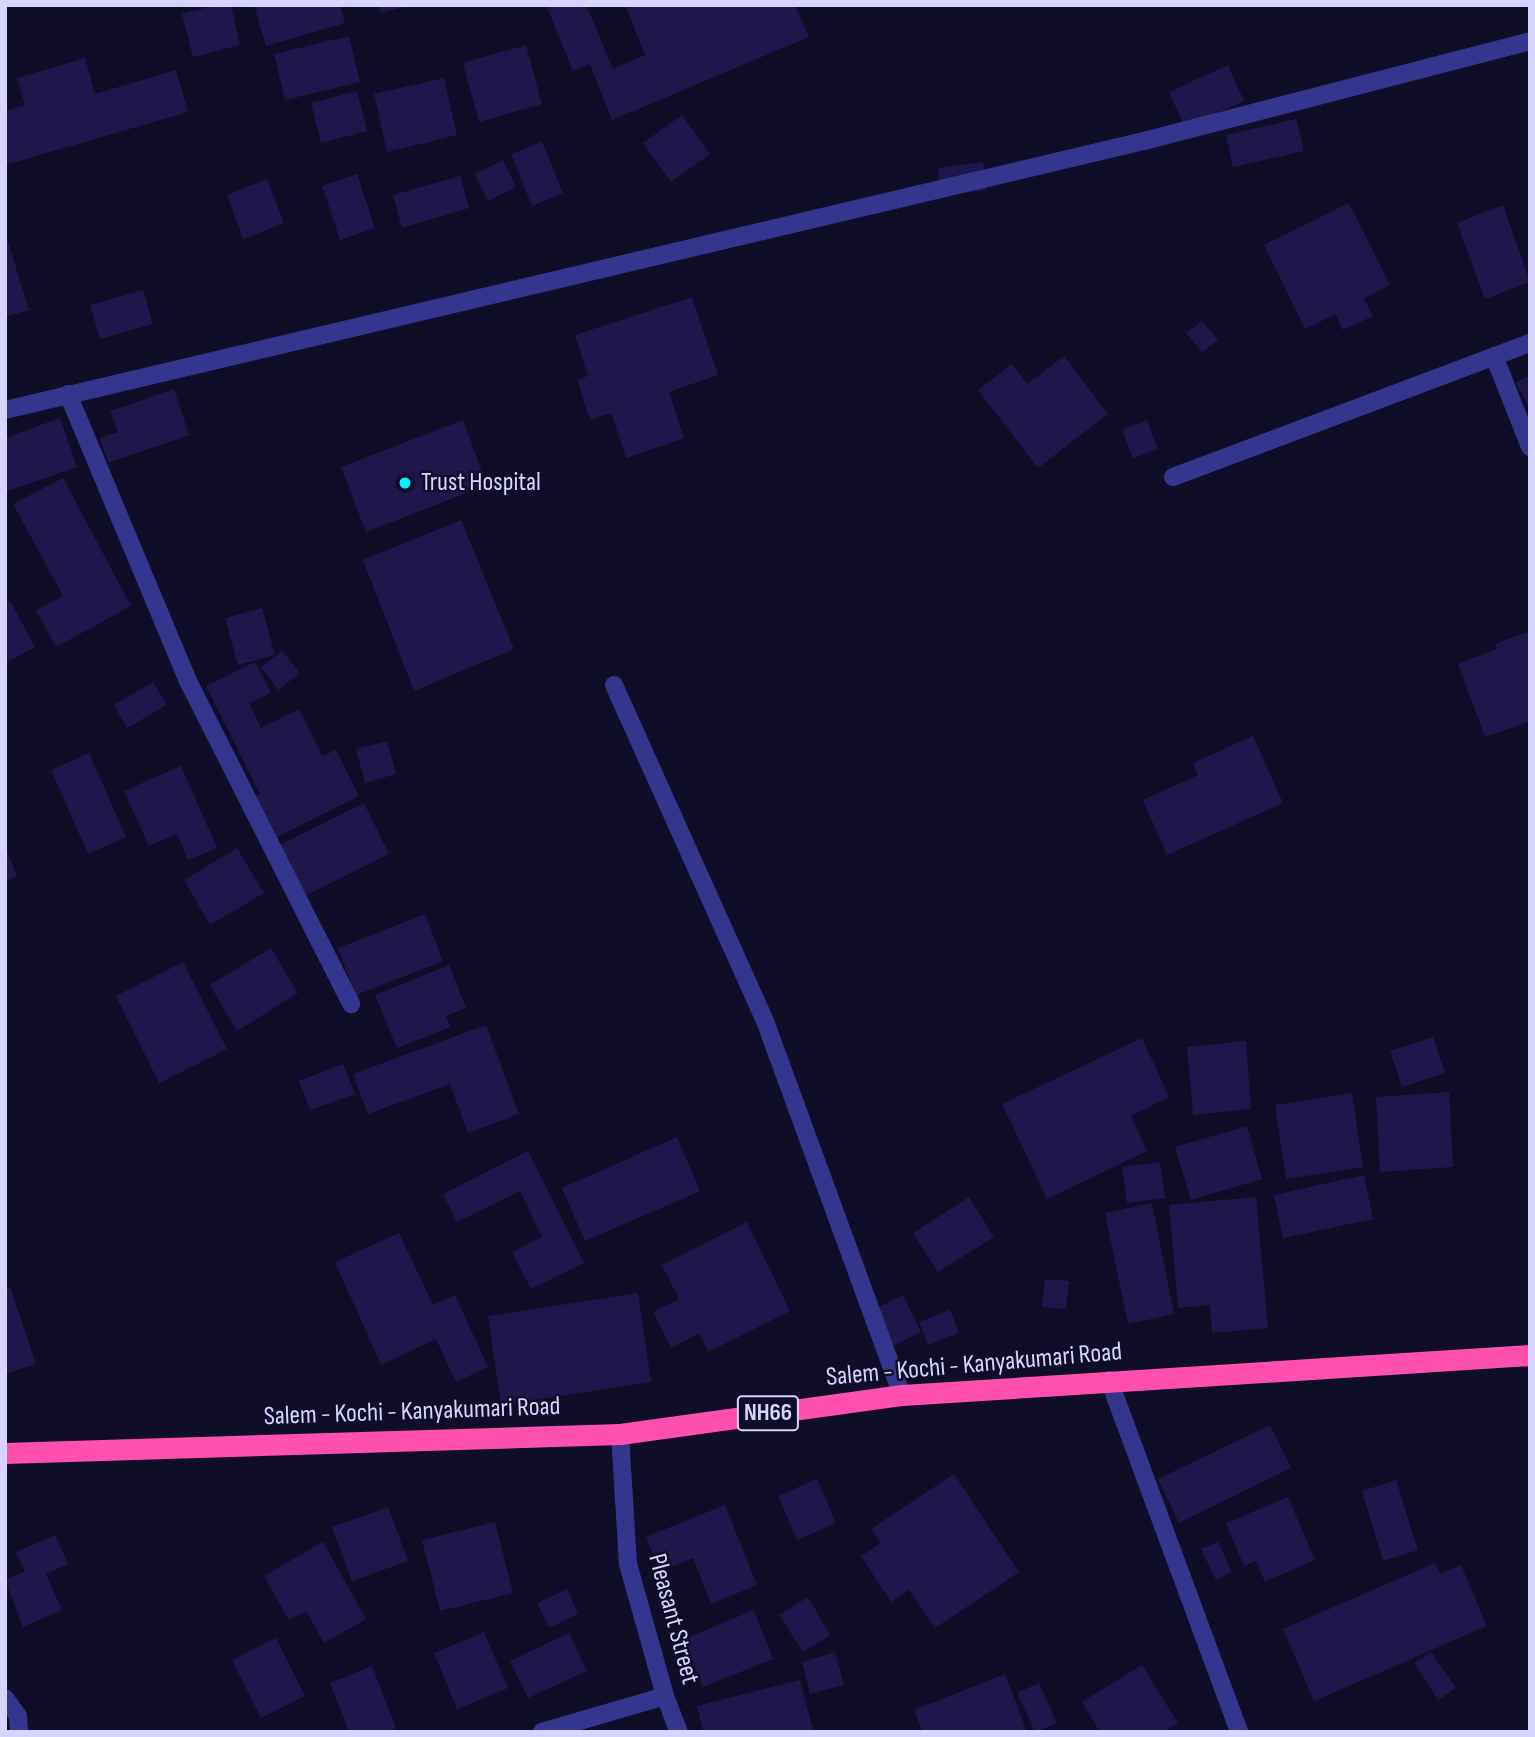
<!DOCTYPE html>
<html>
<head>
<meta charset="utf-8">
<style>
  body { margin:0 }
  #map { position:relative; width:1535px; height:1737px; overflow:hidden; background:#100d29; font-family:"Sofia Sans Condensed",sans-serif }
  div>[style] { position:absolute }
  .building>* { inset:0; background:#1f174c }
  .minor>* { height:18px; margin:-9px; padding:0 9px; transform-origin:9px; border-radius:9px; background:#34368d }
  .highway>* { height:21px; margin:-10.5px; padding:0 10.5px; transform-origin:10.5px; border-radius:10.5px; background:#ff50af }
  .dots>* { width:19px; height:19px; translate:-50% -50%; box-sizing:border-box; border:4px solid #100d29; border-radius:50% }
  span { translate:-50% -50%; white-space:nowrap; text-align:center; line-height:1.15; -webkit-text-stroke:5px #100d29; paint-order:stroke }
  .shield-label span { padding:2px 5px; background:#100d29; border:2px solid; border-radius:5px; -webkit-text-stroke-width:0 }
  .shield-label { font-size:24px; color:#d7d5ff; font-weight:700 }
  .poi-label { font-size:26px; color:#d7d5ff }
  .left { translate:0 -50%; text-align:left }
  .street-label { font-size:26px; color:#d7d5ff }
  .frame { position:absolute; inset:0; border:7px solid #d7d5ff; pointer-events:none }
</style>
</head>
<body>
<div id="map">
  <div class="building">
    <i style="clip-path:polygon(216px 5px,231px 5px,240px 45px,193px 57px,182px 14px)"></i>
    <i style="clip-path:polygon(254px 5px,340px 5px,345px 23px,266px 46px)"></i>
    <i style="clip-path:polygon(379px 5px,408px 5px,408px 6px,381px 13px)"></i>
    <i style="clip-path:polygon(546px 5px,586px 5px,613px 69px,645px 55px,625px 5px,795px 5px,809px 37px,612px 120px,590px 64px,573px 71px)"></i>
    <i style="clip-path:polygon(349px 36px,360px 82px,285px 100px,274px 54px)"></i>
    <i style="clip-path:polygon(526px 45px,542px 104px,479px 122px,463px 63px)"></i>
    <i style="clip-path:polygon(85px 58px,95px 94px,176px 70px,188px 112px,5px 165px,5px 111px,25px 105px,17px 78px)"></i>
    <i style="clip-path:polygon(1228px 65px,1244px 101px,1185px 128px,1169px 92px)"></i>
    <i style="clip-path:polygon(444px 78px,457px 135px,387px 152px,374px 94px)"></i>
    <i style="clip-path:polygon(357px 91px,367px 131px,321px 143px,311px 103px)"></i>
    <i style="clip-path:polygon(682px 115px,710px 154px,671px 182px,643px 143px)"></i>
    <i style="clip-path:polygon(1296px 119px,1304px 151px,1233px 167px,1226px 135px)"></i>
    <i style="clip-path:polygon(542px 142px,563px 193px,532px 206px,511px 154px)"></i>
    <i style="clip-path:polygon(503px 160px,516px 187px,488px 201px,475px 174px)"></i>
    <i style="clip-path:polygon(983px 162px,986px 190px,941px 196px,938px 168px)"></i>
    <i style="clip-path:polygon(357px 174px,375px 228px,340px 240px,322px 186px)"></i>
    <i style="clip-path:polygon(460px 176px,469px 208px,402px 228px,393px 195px)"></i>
    <i style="clip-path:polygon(267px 179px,284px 223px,243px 239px,227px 195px)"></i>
    <i style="clip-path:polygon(1349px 203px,1390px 285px,1364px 298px,1373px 316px,1343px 330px,1336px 314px,1305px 329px,1264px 245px)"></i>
    <i style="clip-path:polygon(1503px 205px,1530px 282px,1485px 299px,1457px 223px)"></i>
    <i style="clip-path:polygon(5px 232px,29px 310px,5px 317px)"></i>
    <i style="clip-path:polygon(143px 290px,153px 324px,100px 339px,90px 305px)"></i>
    <i style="clip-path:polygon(692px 297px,718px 375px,669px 392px,684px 438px,626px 458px,611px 413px,590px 420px,577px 380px,588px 376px,575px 335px)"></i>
    <i style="clip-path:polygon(1202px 321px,1218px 340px,1202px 352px,1186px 333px)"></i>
    <i style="clip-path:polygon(1064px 356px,1108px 414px,1038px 468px,978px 390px,1012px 364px,1027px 384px)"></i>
    <i style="clip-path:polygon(1530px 375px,1530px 408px,1516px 383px)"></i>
    <i style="clip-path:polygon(174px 389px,189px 435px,108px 463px,100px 438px,118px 432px,110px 411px)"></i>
    <i style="clip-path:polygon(60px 418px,77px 467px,5px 492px,5px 438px)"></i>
    <i style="clip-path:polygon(463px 420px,487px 485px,366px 532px,341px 467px)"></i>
    <i style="clip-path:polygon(1147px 420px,1158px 449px,1133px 458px,1122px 430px)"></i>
    <i style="clip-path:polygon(63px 478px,131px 606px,56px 647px,36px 610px,63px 596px,13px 504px)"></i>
    <i style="clip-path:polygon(461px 520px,514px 649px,414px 691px,363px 560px)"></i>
    <i style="clip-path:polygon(10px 601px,35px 647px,5px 663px,5px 604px)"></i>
    <i style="clip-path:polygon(262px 608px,275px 655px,238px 665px,225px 618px)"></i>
    <i style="clip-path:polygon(1530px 631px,1530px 721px,1485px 737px,1458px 664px,1497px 649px,1495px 644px)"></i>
    <i style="clip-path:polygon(282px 651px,300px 673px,278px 690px,261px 667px)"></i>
    <i style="clip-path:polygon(255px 662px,271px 693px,249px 703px,261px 728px,299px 709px,322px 756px,336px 750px,359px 796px,277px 837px,256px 796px,260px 794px,206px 686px)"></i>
    <i style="clip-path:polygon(153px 682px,167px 705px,127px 728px,114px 705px)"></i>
    <i style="clip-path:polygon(1253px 736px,1283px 803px,1167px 855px,1143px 800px,1198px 775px,1193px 763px)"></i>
    <i style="clip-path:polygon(387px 741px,396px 774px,365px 783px,356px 749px)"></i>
    <i style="clip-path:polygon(89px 753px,126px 837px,88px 854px,51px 770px)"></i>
    <i style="clip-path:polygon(181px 766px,217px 848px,188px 860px,177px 834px,149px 846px,124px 791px)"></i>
    <i style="clip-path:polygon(364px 803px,389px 854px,303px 897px,278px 846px)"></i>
    <i style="clip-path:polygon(5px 846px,17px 876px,5px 881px)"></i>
    <i style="clip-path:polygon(237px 848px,264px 893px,210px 925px,184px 880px)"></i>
    <i style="clip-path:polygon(425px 914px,443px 961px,356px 995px,338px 948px)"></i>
    <i style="clip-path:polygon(271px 948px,298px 993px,237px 1031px,210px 985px)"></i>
    <i style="clip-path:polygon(183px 962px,227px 1049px,159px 1083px,116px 996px)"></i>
    <i style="clip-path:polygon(449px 965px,466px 1008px,446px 1016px,450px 1027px,397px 1048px,375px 995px)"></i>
    <i style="clip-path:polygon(486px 1025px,519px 1114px,468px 1133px,450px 1084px,368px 1114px,353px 1074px)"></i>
    <i style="clip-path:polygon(1433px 1037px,1445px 1073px,1402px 1087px,1390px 1051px)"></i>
    <i style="clip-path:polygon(1142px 1038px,1169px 1097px,1131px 1116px,1147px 1151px,1047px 1199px,1002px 1104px)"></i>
    <i style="clip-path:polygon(1246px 1041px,1251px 1109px,1193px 1115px,1187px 1047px)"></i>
    <i style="clip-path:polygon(343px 1064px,355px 1094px,310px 1110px,299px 1081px)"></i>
    <i style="clip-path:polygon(1449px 1092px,1453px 1167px,1380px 1172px,1376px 1097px)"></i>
    <i style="clip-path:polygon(1352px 1093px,1363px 1167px,1286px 1179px,1275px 1105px)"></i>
    <i style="clip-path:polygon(1247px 1126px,1262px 1179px,1191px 1200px,1175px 1147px)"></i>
    <i style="clip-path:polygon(677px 1137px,700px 1191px,585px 1241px,562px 1188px)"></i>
    <i style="clip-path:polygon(528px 1151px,584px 1263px,531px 1289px,512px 1252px,542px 1237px,520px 1191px,457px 1222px,443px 1194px)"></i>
    <i style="clip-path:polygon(1160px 1162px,1165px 1198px,1127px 1203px,1122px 1167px)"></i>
    <i style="clip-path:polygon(1364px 1175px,1373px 1219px,1283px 1238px,1274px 1195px)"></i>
    <i style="clip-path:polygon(969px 1197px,994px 1237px,938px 1272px,913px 1233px)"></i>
    <i style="clip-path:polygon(1256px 1197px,1268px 1328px,1212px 1333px,1210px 1305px,1178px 1308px,1169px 1205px)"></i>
    <i style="clip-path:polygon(1152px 1203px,1174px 1314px,1128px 1324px,1105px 1213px)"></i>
    <i style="clip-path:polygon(747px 1222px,790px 1311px,708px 1352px,699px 1333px,671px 1348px,653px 1312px,679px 1299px,662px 1265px)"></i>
    <i style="clip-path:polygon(399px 1233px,433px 1305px,455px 1295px,488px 1367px,456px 1382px,436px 1339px,381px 1365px,335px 1262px)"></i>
    <i style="clip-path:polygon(1045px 1279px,1069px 1281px,1066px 1309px,1042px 1307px)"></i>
    <i style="clip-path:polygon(10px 1287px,36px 1364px,5px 1374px,5px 1288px)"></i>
    <i style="clip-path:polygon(638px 1293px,651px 1382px,501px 1405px,488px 1316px)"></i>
    <i style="clip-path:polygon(903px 1295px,921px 1332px,893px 1346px,875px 1309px)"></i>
    <i style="clip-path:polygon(950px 1310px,959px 1333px,928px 1345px,919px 1322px)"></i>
    <i style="clip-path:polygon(1270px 1425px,1291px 1468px,1179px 1523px,1158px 1479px)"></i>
    <i style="clip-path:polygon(954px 1474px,1019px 1572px,935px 1628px,909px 1590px,891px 1602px,861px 1556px,881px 1543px,871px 1529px)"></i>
    <i style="clip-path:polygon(817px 1479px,836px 1523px,797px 1540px,778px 1496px)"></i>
    <i style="clip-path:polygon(1396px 1480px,1418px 1550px,1383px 1561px,1362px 1491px)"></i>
    <i style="clip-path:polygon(1288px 1497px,1315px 1560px,1265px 1582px,1256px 1561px,1244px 1566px,1226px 1523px)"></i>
    <i style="clip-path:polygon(725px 1505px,757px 1585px,711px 1604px,693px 1558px,660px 1571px,646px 1537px)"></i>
    <i style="clip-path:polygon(388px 1507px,408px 1561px,352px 1581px,332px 1527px)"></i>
    <i style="clip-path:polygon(495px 1522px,513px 1593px,440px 1611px,422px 1540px)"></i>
    <i style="clip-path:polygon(55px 1535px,68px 1564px,46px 1574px,62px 1610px,23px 1627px,5px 1580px,25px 1571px,16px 1552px)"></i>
    <i style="clip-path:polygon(323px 1542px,366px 1619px,324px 1643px,306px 1611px,289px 1620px,264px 1576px)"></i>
    <i style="clip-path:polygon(1218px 1542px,1232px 1572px,1216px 1580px,1201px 1549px)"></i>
    <i style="clip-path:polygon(1435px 1563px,1440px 1574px,1461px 1565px,1487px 1626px,1314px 1701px,1283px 1629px)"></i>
    <i style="clip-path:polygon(567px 1589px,578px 1614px,549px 1628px,537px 1603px)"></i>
    <i style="clip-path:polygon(808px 1597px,830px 1635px,803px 1652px,779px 1615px)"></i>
    <i style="clip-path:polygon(754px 1610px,773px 1659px,703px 1687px,684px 1639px)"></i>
    <i style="clip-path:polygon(484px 1632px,508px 1688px,457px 1709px,434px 1653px)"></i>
    <i style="clip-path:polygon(569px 1633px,587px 1671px,528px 1698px,510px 1661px)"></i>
    <i style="clip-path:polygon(276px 1638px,305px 1696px,261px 1718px,232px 1660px)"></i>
    <i style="clip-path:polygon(835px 1652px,844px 1685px,810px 1694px,802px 1662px)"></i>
    <i style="clip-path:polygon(1431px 1652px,1456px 1688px,1438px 1700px,1414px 1663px)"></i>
    <i style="clip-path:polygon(1142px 1665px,1178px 1723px,1164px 1732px,1100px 1732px,1082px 1702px)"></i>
    <i style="clip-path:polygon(372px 1666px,396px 1728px,387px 1732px,349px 1732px,330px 1683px)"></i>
    <i style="clip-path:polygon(1005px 1674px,1027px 1732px,923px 1732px,914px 1710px)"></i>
    <i style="clip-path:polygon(800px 1680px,813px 1730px,703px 1732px,697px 1706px)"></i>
    <i style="clip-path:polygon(1039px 1683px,1057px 1723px,1035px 1732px,1017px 1693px)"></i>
  </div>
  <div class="minor">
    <i style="left:1494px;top:356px;width:98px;rotate:68.4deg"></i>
    <i style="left:68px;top:394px;width:311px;rotate:67.3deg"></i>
    <i style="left:188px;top:681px;width:362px;rotate:63.2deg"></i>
    <i style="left:5px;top:410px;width:1170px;rotate:-13.29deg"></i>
    <i style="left:1144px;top:141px;width:399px;rotate:-14.5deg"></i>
    <i style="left:1173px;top:477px;width:381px;rotate:-20.6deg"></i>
    <i style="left:614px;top:685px;width:368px;rotate:65.8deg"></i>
    <i style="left:765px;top:1021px;width:398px;rotate:69.9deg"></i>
    <i style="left:1109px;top:1380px;width:375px;rotate:69.7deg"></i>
    <i style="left:620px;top:1434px;width:130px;rotate:86.5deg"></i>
    <i style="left:628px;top:1564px;width:137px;rotate:74.3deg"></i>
    <i style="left:665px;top:1696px;width:39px;rotate:69deg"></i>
    <i style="left:5px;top:1698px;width:22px;rotate:54deg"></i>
    <i style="left:18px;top:1716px;width:16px;rotate:86deg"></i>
    <i style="left:542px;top:1732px;width:128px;rotate:-16.3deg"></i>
  </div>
  <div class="highway">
    <i style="left:5px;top:1453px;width:615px;rotate:-1.77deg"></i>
    <i style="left:620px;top:1434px;width:285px;rotate:-7.9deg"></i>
    <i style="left:902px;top:1395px;width:629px;rotate:-3.64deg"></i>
  </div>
  <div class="dots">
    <i style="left:405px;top:483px;background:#01f5ff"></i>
  </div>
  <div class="shield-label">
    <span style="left:768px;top:1413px">NH66</span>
  </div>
  <div class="poi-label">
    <span class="left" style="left:421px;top:483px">Trust Hospital</span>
  </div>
  <div class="street-label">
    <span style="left:974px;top:1365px;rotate:-5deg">Salem - Kochi - Kanyakumari Road</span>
    <span style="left:412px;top:1412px;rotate:-2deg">Salem - Kochi - Kanyakumari Road</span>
    <span style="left:673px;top:1619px;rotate:75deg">Pleasant Street</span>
  </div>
  <div class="frame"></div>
</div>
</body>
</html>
